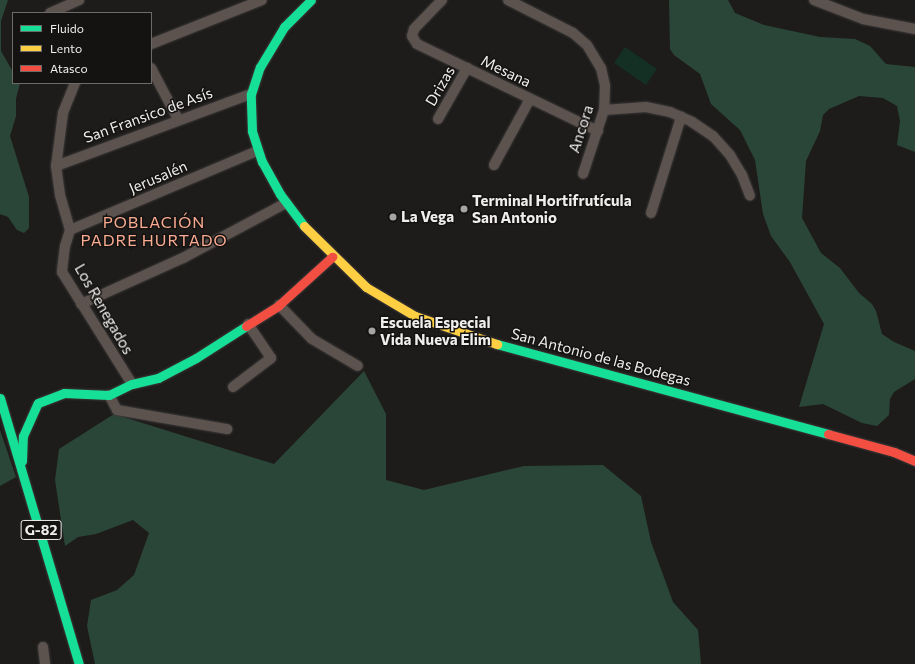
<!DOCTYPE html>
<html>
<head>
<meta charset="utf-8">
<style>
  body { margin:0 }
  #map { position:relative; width:915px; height:664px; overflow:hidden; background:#1e1c1b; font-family:Commissioner,sans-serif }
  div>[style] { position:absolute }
  .green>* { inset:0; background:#142f24 }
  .forest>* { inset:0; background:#2a4639 }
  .roads { filter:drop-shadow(0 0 1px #3b3939) drop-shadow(0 0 1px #3b3939) }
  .street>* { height:10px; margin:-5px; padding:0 5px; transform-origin:5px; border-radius:5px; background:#5c534e }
  .fast>* { height:9px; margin:-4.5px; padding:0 4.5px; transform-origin:4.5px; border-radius:4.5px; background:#16e098 }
  .slow>* { height:9px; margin:-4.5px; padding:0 4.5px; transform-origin:4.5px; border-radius:4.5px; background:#ffcf43 }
  .jam>* { height:9px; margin:-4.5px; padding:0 4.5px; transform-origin:4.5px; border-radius:4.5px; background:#f24e42 }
  .dots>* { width:11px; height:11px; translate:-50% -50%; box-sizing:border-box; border:2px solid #151311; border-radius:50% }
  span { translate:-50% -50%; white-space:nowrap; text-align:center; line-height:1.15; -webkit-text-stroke:3px #151311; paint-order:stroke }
  .shield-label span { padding:1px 3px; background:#151311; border:1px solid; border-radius:3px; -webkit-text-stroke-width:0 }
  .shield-label { font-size:14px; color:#f0eeed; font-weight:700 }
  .street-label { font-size:15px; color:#f0eeed }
  .poi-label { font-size:15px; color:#f0eeed; font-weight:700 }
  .left { translate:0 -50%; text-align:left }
  .neighbourhood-label { font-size:16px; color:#fbac92; letter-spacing:1px }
  .legend { position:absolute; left:12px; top:12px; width:140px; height:72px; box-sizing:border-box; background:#151311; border:1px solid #6d6b69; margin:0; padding:5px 7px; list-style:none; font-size:12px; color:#f0eeed }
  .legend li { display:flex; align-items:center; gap:8px; height:20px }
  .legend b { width:20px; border:1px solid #6d6b69 }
</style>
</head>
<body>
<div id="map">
  <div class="green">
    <i style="clip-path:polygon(625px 47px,657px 69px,646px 85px,614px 63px)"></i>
  </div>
  <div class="forest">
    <i style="clip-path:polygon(0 0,8px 0,1px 21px,1px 51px,13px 72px,13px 83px,20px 83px,16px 99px,16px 116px,10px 136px,29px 197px,29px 228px,24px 233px,17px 230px,8px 217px,0 214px)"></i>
    <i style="clip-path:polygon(669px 0,728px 0,735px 13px,764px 25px,820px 37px,855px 39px,870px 46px,886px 64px,915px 67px,915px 152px,897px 145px,900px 121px,897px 106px,883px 98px,859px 96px,829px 109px,823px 115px,820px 131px,806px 161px,802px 218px,821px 253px,840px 268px,859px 293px,872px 304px,876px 311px,882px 334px,894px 342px,915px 351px,915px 379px,894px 392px,890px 399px,889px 415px,877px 426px,862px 423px,823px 404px,799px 407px,824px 324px,790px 262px,771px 236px,763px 214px,755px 160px,740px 130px,711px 104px,700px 74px,674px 55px,670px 49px)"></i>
    <i style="clip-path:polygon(364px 371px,386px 414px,386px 480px,424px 490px,524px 466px,603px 465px,641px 496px,651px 542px,673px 602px,698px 630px,701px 664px,95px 664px,87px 626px,91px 600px,117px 590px,134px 575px,149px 533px,133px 520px,96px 534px,78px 537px,65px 546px,55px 480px,59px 449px,114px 414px,274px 464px)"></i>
    <i style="clip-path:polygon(0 430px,16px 477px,0 486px)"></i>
  </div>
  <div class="roads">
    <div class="street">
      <i style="left:442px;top:0;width:40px;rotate:134deg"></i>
      <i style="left:414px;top:29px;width:7px;rotate:106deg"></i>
      <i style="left:412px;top:36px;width:9px;rotate:58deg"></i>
      <i style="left:417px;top:44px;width:201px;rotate:25.7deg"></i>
      <i style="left:508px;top:0;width:73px;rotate:26.9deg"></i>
      <i style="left:573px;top:33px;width:18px;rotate:41deg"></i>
      <i style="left:587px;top:45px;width:27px;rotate:59deg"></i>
      <i style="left:601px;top:68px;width:18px;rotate:77deg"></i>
      <i style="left:605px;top:86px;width:24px;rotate:92deg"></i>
      <i style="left:604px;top:110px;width:67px;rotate:108.2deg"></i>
      <i style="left:814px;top:0;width:53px;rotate:21.2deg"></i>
      <i style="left:863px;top:19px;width:53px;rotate:10.9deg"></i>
      <i style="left:50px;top:13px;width:32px;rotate:-24deg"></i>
      <i style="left:151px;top:44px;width:119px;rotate:-21.6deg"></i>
      <i style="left:151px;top:68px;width:58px;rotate:62.1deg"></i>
      <i style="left:75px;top:83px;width:32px;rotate:112deg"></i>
      <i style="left:63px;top:113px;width:53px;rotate:97.5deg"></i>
      <i style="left:56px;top:166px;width:29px;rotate:82deg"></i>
      <i style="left:60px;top:195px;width:36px;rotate:74deg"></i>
      <i style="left:70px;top:230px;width:17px;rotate:107deg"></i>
      <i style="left:65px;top:246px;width:26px;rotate:97deg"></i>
      <i style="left:62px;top:272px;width:132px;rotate:58deg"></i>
      <i style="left:604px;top:110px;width:42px;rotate:-4.1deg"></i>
      <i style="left:646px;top:107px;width:25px;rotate:12deg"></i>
      <i style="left:670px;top:112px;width:24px;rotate:24deg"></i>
      <i style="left:692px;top:122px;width:25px;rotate:34deg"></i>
      <i style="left:713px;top:136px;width:25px;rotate:48deg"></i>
      <i style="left:730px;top:155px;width:23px;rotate:59deg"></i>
      <i style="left:742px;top:175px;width:22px;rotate:69deg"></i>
      <i style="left:438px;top:119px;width:59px;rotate:-60.4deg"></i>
      <i style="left:494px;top:165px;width:75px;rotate:-61.4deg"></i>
      <i style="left:56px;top:166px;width:208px;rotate:-20.3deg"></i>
      <i style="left:651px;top:213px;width:101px;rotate:-72.6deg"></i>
      <i style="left:70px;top:230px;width:203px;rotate:-22.9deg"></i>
      <i style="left:81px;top:304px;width:112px;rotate:-24.3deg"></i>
      <i style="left:183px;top:258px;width:117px;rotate:-28.1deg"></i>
      <i style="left:279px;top:305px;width:47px;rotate:45.9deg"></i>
      <i style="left:312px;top:339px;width:53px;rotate:30.4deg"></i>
      <i style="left:233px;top:387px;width:48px;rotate:-37.3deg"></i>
      <i style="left:271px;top:358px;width:41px;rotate:-124.1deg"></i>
      <i style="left:109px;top:395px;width:17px;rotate:62deg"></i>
      <i style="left:117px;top:410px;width:112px;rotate:9.8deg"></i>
      <i style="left:43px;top:647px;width:17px;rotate:83deg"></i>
    </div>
    <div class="fast">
      <i style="left:304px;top:226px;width:40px;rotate:-127deg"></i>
      <i style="left:280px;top:194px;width:37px;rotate:-119deg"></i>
      <i style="left:262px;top:162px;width:33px;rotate:-108deg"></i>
      <i style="left:252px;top:131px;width:37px;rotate:-92deg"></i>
      <i style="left:251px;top:94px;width:28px;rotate:-72deg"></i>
      <i style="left:260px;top:67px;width:47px;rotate:-59deg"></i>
      <i style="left:284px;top:27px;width:38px;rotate:-45deg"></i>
      <i style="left:497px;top:344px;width:343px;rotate:15.2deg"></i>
      <i style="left:0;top:398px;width:277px;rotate:73.5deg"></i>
      <i style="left:22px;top:461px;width:25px;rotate:-88deg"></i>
      <i style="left:23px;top:436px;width:36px;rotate:-66deg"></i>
      <i style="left:38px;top:403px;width:28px;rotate:-21deg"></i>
      <i style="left:64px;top:393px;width:45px;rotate:2.5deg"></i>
      <i style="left:109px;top:395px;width:25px;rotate:-26deg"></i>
      <i style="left:132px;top:384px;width:27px;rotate:-13deg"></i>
      <i style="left:158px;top:378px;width:43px;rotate:-27.8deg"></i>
      <i style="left:196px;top:358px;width:59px;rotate:-32.6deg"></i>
    </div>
    <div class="slow">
      <i style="left:304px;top:226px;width:87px;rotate:44.5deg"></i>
      <i style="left:366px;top:287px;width:57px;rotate:30.6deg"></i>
      <i style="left:415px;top:316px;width:87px;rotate:18.9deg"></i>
    </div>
    <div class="jam">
      <i style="left:246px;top:326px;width:39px;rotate:-32deg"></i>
      <i style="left:279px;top:305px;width:72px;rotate:-42.2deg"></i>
      <i style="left:828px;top:434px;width:68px;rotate:15.3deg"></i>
      <i style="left:894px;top:452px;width:23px;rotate:23deg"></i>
    </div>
  </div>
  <div class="dots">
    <i style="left:464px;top:209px;background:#a6a4a4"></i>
    <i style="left:393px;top:217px;background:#a6a4a4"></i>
    <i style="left:372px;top:331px;background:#a6a4a4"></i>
  </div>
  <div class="shield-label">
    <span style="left:41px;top:530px">G-82</span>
  </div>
  <div class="street-label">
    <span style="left:506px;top:71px;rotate:26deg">Mesana</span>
    <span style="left:440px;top:86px;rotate:-60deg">Drizas</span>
    <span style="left:148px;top:115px;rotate:-20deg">San Fransico de Asís</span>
    <span style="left:581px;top:129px;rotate:-72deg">Ancora</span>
    <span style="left:158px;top:177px;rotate:-23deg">Jerusalén</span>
    <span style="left:104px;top:309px;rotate:60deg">Los Renegados</span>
    <span style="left:601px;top:357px;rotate:15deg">San Antonio de las Bodegas</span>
  </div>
  <div class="poi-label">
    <span class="left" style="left:472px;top:209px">Terminal Hortifrutícula<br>San Antonio</span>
    <span class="left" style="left:401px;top:217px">La Vega</span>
    <span class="left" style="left:380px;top:331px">Escuela Especial<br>Vida Nueva Elim</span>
  </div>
  <div class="neighbourhood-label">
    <span style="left:154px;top:231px">POBLACIÓN<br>PADRE HURTADO</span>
  </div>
  <ul class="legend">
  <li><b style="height:5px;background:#16e098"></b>Fluido</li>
  <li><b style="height:5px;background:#ffcf43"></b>Lento</li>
  <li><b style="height:5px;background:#f24e42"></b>Atasco</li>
  </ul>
</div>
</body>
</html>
